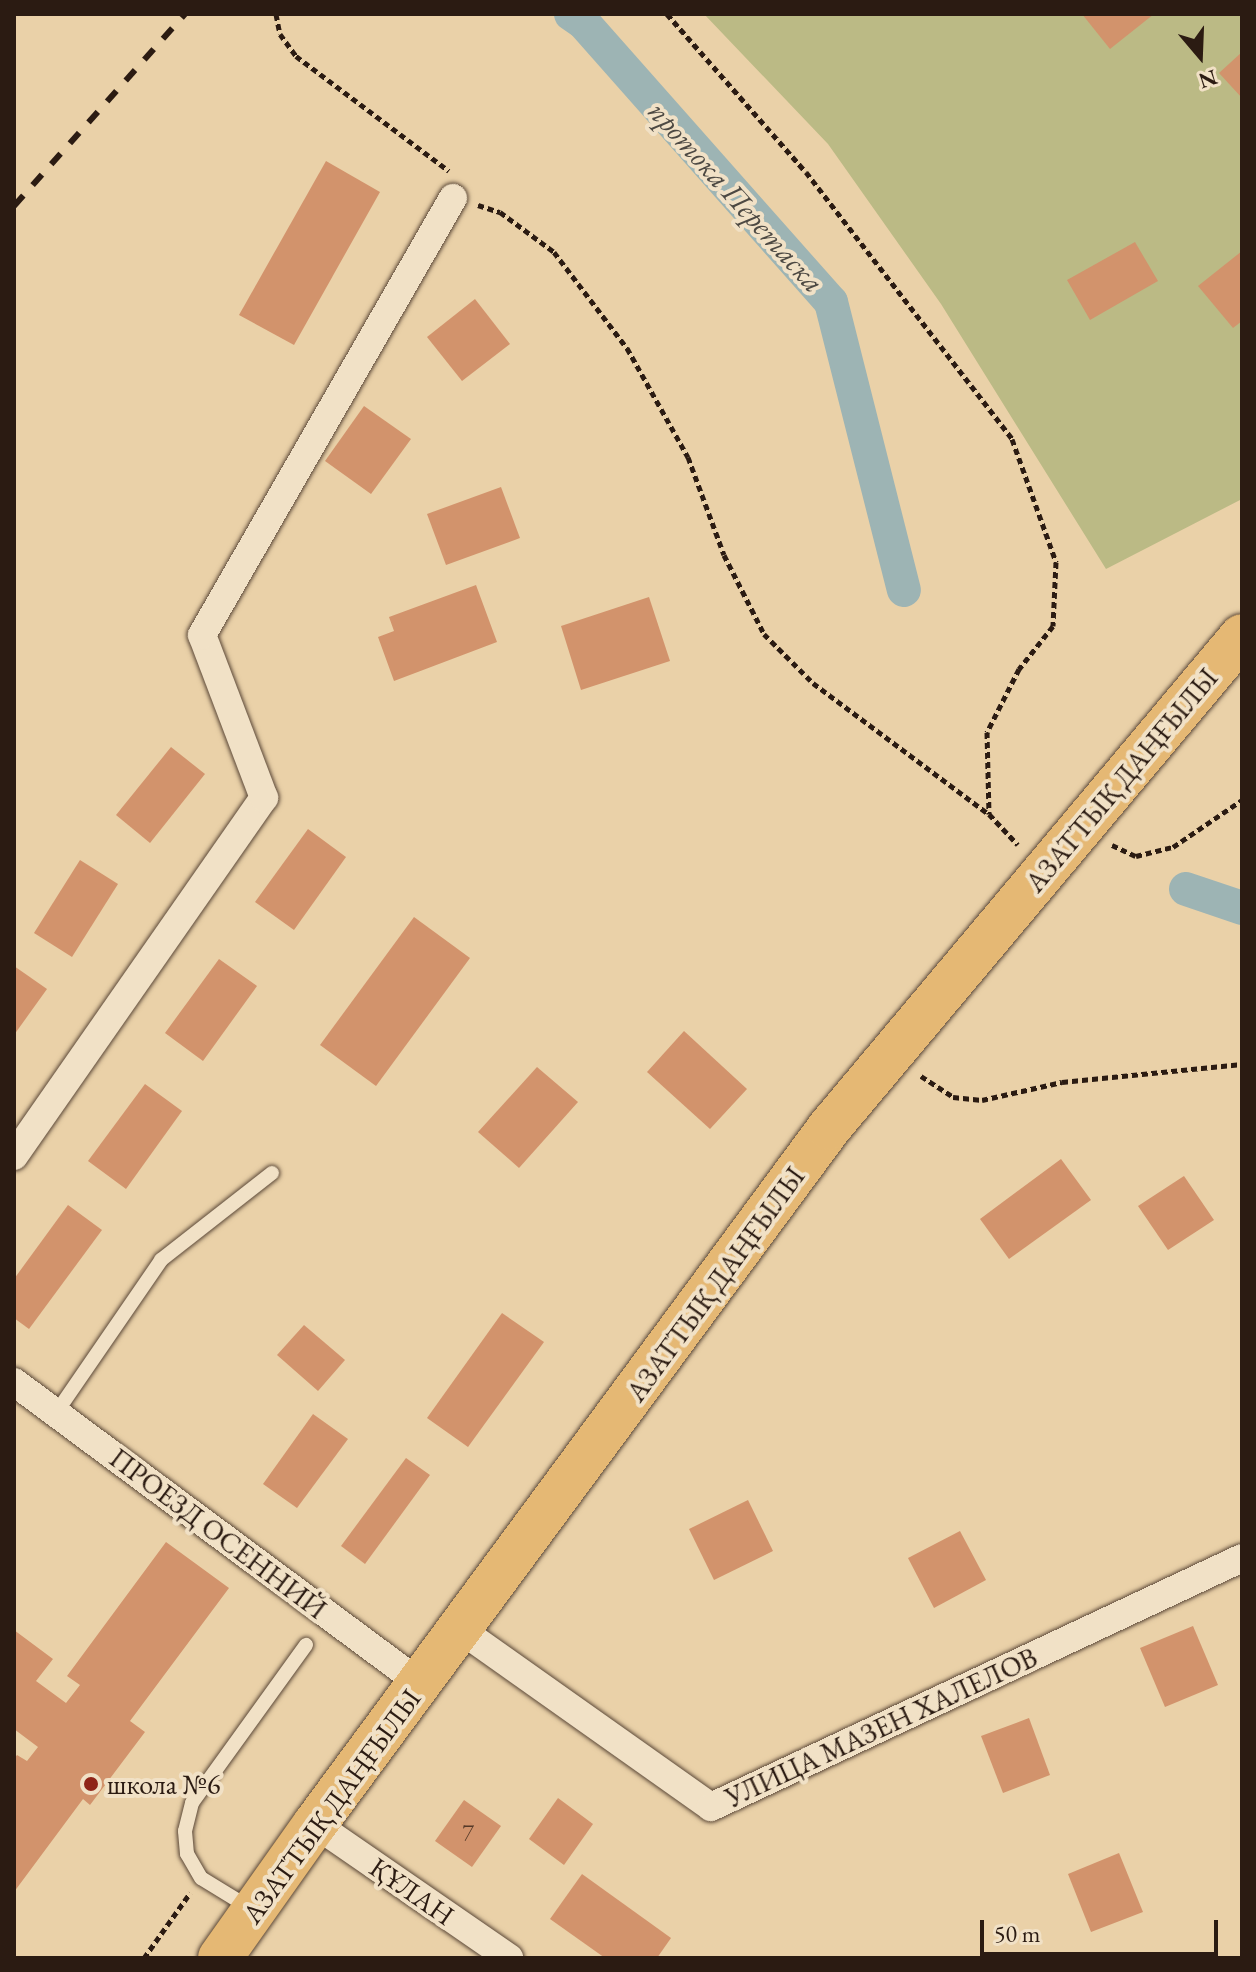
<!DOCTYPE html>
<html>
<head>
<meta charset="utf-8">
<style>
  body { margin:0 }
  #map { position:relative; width:1256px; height:1972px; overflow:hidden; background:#ead1a8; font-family:"EB Garamond",serif }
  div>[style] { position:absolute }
  .green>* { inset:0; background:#bbba85 }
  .canal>* { height:34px; margin:-17px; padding:0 17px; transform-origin:17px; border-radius:17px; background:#9db4b4 }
  .building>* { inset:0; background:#d2936c }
  .path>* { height:5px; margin-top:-2.5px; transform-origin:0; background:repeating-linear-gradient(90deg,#2b1b12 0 6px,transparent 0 10px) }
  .roads { filter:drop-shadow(0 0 2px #5b4838) drop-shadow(0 0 2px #5b4838) }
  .service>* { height:14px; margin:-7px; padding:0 7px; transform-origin:7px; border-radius:7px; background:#f1e1c6 }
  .minor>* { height:28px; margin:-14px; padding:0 14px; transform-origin:14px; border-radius:14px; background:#f1e1c6 }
  .primary>* { height:44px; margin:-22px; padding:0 22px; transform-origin:22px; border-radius:22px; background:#e5b874 }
  .rail>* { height:6px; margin-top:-3px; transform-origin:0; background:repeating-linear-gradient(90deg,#2b1b12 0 14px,transparent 0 28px) }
  .dots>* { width:22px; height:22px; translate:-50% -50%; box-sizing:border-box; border:4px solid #f1e1c6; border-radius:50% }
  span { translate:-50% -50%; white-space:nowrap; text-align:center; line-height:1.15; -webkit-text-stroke:8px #f1e1c6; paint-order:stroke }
  .number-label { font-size:24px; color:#553928 }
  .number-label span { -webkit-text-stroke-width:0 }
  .street-label { font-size:28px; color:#2b1b12 }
  .poi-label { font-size:28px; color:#2b1b12 }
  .left { translate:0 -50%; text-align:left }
  .water-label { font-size:30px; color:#4d4943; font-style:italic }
  .frame { position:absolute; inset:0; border:16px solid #2b1b12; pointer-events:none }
  .north { position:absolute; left:1160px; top:16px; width:80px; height:80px; -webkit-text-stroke:6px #f1e1c6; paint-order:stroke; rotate:161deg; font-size:22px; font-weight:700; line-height:32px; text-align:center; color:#2b1b12 }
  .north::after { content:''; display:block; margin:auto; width:28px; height:36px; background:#2b1b12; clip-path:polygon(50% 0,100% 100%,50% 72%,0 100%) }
  .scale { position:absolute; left:980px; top:1920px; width:238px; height:36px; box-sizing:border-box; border:4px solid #2b1b12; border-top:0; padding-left:10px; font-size:24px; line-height:28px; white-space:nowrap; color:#2b1b12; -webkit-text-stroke:6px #f1e1c6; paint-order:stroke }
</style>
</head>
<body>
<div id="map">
  <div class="green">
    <i style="clip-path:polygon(704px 14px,1242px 14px,1242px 499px,1106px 569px,941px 304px,828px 144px)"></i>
  </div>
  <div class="canal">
    <i style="left:571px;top:14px;width:14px;rotate:34deg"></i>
    <i style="left:583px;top:22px;width:374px;rotate:48.5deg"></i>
    <i style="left:831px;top:302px;width:297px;rotate:75.8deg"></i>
    <i style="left:1186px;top:889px;width:59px;rotate:18.7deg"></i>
  </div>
  <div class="building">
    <i style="clip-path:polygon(1082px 14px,1154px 14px,1110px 49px)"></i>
    <i style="clip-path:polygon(1242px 52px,1242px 98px,1219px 73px)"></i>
    <i style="clip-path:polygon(326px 161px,380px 192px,294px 345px,239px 315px)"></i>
    <i style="clip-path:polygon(1135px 242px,1158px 281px,1090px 320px,1067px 280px)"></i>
    <i style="clip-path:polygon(1242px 251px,1242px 321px,1233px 328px,1198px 286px)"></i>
    <i style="clip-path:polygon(475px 299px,510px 344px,462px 381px,427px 337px)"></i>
    <i style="clip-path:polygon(364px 406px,411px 439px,371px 494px,325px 461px)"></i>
    <i style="clip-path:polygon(501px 487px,520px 538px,446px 565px,427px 514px)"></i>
    <i style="clip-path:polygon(476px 585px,497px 642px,394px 681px,378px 637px,394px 631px,389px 617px)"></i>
    <i style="clip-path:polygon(649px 597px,670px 661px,581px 690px,561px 626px)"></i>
    <i style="clip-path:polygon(171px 747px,205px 774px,150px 843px,116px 815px)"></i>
    <i style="clip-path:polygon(308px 829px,346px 857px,294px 930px,255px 902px)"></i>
    <i style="clip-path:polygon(80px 860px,118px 884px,72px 957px,34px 933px)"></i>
    <i style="clip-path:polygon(414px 917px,470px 958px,376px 1086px,320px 1045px)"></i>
    <i style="clip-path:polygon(219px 959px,257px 986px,203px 1061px,165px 1033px)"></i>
    <i style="clip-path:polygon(14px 966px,47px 989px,14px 1035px)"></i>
    <i style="clip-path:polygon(684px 1031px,747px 1089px,710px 1129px,647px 1072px)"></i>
    <i style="clip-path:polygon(537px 1067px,578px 1102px,519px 1168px,478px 1132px)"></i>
    <i style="clip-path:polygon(145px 1084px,182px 1111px,126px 1189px,88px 1161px)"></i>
    <i style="clip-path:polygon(1061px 1159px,1091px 1200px,1009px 1259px,980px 1219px)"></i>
    <i style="clip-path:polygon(1184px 1176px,1214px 1220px,1168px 1250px,1138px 1206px)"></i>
    <i style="clip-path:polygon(68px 1205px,102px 1230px,29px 1329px,14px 1318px,14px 1279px)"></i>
    <i style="clip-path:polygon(502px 1313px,544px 1342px,468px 1447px,427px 1418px)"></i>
    <i style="clip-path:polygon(304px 1325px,345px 1360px,318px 1391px,277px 1355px)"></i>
    <i style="clip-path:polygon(313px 1414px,348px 1439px,297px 1508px,263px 1484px)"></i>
    <i style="clip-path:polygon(406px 1458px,430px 1475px,365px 1564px,341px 1546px)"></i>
    <i style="clip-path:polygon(748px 1500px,773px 1551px,714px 1580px,689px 1529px)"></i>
    <i style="clip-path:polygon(960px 1531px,986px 1580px,934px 1608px,908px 1558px)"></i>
    <i style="clip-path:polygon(166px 1542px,229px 1588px,130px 1721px,145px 1732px,90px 1805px,83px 1799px,14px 1892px,14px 1759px,17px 1755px,27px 1761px,38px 1747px,14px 1729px,14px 1630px,53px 1659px,36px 1681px,66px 1703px,80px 1685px,67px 1676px)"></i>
    <i style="clip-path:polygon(1193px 1626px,1218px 1685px,1165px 1707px,1140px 1648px)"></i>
    <i style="clip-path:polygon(1029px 1718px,1050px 1775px,1003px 1793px,981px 1736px)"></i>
    <i style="clip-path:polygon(558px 1798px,593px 1824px,564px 1865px,529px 1839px)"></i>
    <i style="clip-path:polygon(464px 1800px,501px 1826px,472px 1867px,435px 1841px)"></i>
    <i style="clip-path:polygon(1119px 1853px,1143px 1912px,1091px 1932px,1068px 1874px)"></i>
    <i style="clip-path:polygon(582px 1874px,671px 1938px,657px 1958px,605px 1958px,550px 1919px)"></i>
  </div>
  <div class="path">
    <i style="left:276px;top:14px;width:20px;rotate:79deg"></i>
    <i style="left:280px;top:34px;width:27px;rotate:54deg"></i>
    <i style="left:296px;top:56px;width:191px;rotate:36.9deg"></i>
    <i style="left:667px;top:14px;width:210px;rotate:48.7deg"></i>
    <i style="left:806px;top:172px;width:337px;rotate:52.3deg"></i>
    <i style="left:1012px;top:439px;width:131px;rotate:70.3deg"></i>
    <i style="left:1056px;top:562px;width:64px;rotate:92.7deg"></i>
    <i style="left:1053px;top:626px;width:55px;rotate:128.3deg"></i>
    <i style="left:1019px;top:669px;width:71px;rotate:116.9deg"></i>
    <i style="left:987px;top:732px;width:82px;rotate:88.6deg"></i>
    <i style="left:989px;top:814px;width:42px;rotate:46.9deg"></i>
    <i style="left:478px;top:205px;width:23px;rotate:18deg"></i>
    <i style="left:500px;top:212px;width:67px;rotate:36.5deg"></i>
    <i style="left:554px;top:252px;width:121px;rotate:52.8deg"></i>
    <i style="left:627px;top:348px;width:125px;rotate:60.8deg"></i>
    <i style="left:688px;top:457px;width:104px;rotate:69.8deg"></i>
    <i style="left:724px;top:555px;width:89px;rotate:63.1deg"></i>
    <i style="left:764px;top:634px;width:69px;rotate:45deg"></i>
    <i style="left:813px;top:683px;width:219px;rotate:36.7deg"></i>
    <i style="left:1112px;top:845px;width:26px;rotate:25deg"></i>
    <i style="left:1136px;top:856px;width:38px;rotate:-14deg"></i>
    <i style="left:1173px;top:847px;width:83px;rotate:-34.3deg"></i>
    <i style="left:921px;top:1076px;width:38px;rotate:33deg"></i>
    <i style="left:953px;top:1097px;width:29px;rotate:6deg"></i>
    <i style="left:982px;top:1100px;width:82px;rotate:-12.7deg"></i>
    <i style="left:1062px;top:1082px;width:181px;rotate:-5.7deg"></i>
    <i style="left:144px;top:1958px;width:80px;rotate:-54.7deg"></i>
  </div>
  <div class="roads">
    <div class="service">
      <i style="left:56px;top:1413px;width:186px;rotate:-55.5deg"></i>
      <i style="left:161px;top:1260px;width:141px;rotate:-38.1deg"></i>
      <i style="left:250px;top:1908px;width:57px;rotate:-148.5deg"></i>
      <i style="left:201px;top:1878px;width:28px;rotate:-120deg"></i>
      <i style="left:187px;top:1854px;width:23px;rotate:-95deg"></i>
      <i style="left:185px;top:1831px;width:29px;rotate:-76deg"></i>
      <i style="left:192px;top:1803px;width:195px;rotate:-54.2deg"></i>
    </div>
    <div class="minor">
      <i style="left:14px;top:1156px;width:437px;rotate:-55.1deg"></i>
      <i style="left:264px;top:798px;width:174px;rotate:-110.8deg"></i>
      <i style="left:202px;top:635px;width:504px;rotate:-60.13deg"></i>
      <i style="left:14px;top:1382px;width:507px;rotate:36.58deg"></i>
      <i style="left:461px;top:1630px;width:306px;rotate:35.3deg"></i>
      <i style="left:711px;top:1807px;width:586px;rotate:-25.12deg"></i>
      <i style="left:315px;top:1824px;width:236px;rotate:34.6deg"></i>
    </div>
    <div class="primary">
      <i style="left:220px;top:1958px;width:164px;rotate:-54.7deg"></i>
      <i style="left:315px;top:1824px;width:865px;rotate:-53.55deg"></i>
      <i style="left:829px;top:1128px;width:642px;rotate:-49.99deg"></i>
    </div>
  </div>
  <div class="rail">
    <i style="left:14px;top:206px;width:257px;rotate:-48.3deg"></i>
  </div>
  <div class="dots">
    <i style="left:91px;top:1784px;background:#8f2418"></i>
  </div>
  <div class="number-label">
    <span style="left:468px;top:1833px">7</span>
  </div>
  <div class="street-label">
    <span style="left:1121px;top:780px;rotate:-50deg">АЗАТТЫҚ ДАҢҒЫЛЫ</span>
    <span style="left:715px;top:1284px;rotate:-54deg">АЗАТТЫҚ ДАҢҒЫЛЫ</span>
    <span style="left:218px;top:1533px;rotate:37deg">ПРОЕЗД ОСЕННИЙ</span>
    <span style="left:881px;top:1727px;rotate:-25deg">УЛИЦА МАЗЕН ХАЛЕЛОВ</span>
    <span style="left:331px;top:1806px;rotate:-54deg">АЗАТТЫҚ ДАҢҒЫЛЫ</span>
    <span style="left:412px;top:1891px;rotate:35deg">ҚҰЛАН</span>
  </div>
  <div class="poi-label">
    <span class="left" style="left:107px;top:1784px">школа №6</span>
  </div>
  <div class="water-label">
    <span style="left:736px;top:197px;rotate:48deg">протока Перетаска</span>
  </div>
  <div class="frame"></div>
  <div class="north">N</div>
  <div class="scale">50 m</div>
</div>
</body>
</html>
